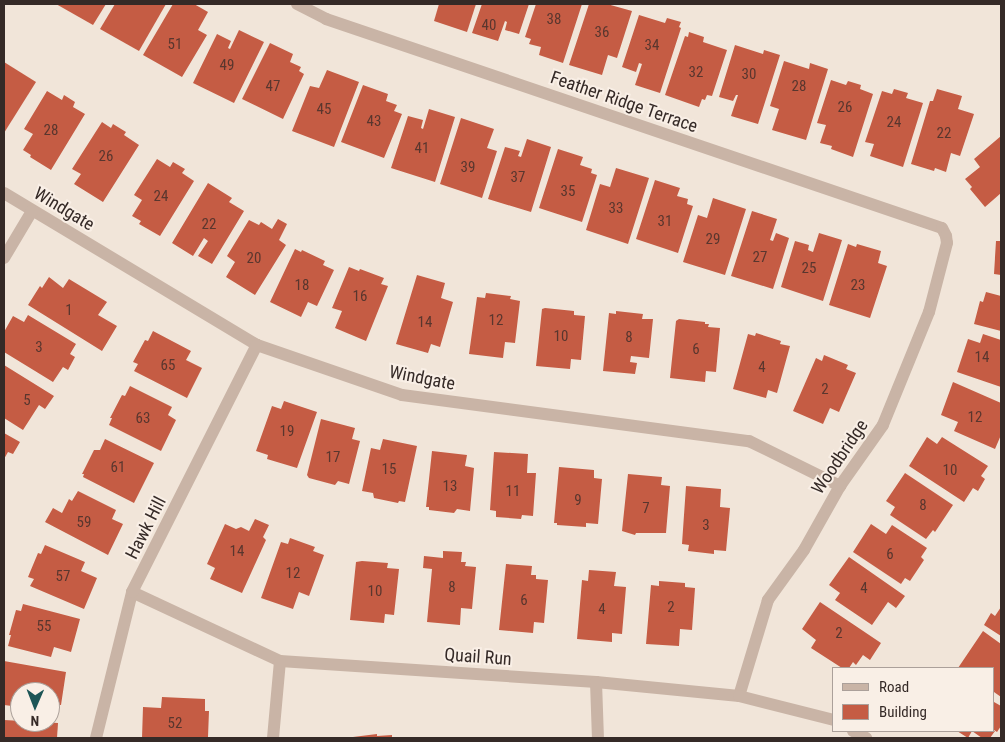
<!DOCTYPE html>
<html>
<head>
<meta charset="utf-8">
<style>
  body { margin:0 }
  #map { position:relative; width:1005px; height:742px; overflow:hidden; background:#f1e5d9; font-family:"Roboto Condensed",sans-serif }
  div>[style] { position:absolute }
  .building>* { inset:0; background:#c55c44 }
  .minor>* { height:12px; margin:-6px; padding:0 6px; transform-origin:6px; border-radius:6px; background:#c9b4a6 }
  span { translate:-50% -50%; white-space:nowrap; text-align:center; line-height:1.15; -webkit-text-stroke:4px #f9efe6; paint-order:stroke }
  .number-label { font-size:15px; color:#59362e }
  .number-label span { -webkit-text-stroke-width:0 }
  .street-label { font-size:18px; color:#352a27 }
  .frame { position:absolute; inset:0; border:5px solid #352a27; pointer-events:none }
  .legend { position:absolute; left:832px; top:667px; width:162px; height:65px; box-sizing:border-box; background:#f9efe6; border:1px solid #aba09a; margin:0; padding:6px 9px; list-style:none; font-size:15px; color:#352a27 }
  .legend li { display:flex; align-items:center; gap:10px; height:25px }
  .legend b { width:25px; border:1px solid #aba09a }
  .north { position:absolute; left:10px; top:682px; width:50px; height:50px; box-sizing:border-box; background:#f9efe6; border:1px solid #aba09a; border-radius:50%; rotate:181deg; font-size:14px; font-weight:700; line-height:20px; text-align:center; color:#352a27 }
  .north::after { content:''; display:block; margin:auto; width:18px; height:22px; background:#1d5556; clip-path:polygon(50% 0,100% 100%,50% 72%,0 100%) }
</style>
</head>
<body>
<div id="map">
  <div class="building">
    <i style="clip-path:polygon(56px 4px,106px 4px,93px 25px)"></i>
    <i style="clip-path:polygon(115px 4px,166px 4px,139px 51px,100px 29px)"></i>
    <i style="clip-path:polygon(173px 4px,194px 4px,208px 12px,198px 30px,207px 35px,182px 77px,143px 55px)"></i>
    <i style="clip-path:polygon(439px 4px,476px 4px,467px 32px,434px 21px)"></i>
    <i style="clip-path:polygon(482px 4px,529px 4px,519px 34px,505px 30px,507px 22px,505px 21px,498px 41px,472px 33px)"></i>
    <i style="clip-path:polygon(536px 4px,582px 4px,563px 63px,539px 55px,541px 47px,529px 44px,531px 39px,525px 37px)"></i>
    <i style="clip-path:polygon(589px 4px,607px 4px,632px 11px,617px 58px,608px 55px,602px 75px,569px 65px)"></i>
    <i style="clip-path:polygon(639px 15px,665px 23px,667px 18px,681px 22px,679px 27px,681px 28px,660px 93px,635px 85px,642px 64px,639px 63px,636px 72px,622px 67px)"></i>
    <i style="clip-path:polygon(239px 30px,264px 42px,234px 103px,193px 83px,217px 34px,231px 41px,228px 48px,230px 49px)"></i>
    <i style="clip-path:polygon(689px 32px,704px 37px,703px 42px,727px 50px,712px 96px,707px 95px,705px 100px,702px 99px,699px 107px,665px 95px,685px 36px,688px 37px)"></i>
    <i style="clip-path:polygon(270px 43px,293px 54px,290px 62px,301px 67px,299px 71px,304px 74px,283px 119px,242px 99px)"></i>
    <i style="clip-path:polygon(735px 45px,763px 54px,764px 50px,780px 55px,758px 124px,731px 116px,738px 95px,736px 95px,733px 101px,719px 97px)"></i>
    <i style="clip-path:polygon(784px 61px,809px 69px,810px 63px,828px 69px,806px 140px,772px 130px,779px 109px,770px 106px)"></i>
    <i style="clip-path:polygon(4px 62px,36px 82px,4px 133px)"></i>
    <i style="clip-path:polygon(327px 70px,359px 82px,334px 147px,292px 131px,310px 86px,319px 88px)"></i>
    <i style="clip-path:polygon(831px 80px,846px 85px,848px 81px,861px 85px,860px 89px,873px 94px,853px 157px,831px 149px,832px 146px,820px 143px,826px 125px,817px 123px)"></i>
    <i style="clip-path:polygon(363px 85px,388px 94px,386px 101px,397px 105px,394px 111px,402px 114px,384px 158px,341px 142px)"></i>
    <i style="clip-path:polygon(894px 89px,908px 93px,906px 98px,923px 103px,903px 167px,870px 156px,874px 144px,865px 142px,882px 91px,892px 94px)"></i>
    <i style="clip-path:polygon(937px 89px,962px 96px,958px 109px,974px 114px,960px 156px,951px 153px,946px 172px,935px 168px,934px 171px,911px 164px,930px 101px,933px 101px)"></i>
    <i style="clip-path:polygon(47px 91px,62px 100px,64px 95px,75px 102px,73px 107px,85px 114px,51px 170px,30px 157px,31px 155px,23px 150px,33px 134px,24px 129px)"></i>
    <i style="clip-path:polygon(429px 109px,455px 117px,435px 182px,391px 168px,408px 116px,423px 120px,421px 128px,423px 129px)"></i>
    <i style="clip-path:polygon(461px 118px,494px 129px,487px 148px,497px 151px,482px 198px,440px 184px)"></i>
    <i style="clip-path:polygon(102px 122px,111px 128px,113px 124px,126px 132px,124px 135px,139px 145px,103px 202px,74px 184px,81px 174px,72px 169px)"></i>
    <i style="clip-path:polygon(1001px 136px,1001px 193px,985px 207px,970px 189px,972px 187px,965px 179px,980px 167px,974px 159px)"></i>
    <i style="clip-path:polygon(527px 139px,551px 147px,531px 212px,488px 199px,505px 147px,520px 151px,518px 156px,521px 157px)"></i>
    <i style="clip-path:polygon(558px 149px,583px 157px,580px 165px,592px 169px,591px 173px,597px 175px,582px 222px,539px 208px)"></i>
    <i style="clip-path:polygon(157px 159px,170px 167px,173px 162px,185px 169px,182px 173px,194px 181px,160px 236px,139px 224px,141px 221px,132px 216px,142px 200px,134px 195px)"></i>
    <i style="clip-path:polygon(616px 168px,649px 178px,628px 244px,586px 230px,600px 184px,610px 187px)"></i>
    <i style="clip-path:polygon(655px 180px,680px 188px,677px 196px,688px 199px,687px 204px,693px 206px,678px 253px,636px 239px)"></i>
    <i style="clip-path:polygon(208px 183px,232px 198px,229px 202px,244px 211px,212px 264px,198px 256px,208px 241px,204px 238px,193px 256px,172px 243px)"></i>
    <i style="clip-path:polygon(713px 198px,746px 209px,725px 275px,683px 262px,698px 215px,707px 218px)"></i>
    <i style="clip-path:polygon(752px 211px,777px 219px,770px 240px,773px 241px,776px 233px,789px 238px,773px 289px,731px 276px)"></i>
    <i style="clip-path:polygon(278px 219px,287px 224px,279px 240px,286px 245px,255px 295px,226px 277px,235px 262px,227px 256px,249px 220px,259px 225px,261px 222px,272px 229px)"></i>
    <i style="clip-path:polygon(819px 233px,842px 240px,823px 301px,781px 287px,795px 241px,809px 245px,808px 250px,813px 252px)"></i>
    <i style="clip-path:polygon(996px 241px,1001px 241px,1001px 275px,994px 274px)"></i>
    <i style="clip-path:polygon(848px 244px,856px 247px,857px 244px,881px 251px,878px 263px,887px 266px,870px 318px,829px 305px)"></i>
    <i style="clip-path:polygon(295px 249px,301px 252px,302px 250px,325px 261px,323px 265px,334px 270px,317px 306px,308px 302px,301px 317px,270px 302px)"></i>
    <i style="clip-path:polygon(349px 267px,359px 271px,360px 269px,384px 278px,381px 284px,388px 286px,366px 341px,335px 328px,342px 311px,332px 308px)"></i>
    <i style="clip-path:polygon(417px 275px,445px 283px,441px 298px,453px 302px,440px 347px,431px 344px,428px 353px,396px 344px)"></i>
    <i style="clip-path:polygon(49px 277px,63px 288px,69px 279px,107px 302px,98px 315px,117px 326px,102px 351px,28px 305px,40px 286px,42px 288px)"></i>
    <i style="clip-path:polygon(986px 292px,1001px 296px,1001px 331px,974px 324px,980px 301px,983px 302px)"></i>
    <i style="clip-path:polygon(486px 293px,511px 296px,510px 299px,520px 301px,515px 343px,505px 342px,503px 358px,469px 354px,477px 297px,485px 298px)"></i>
    <i style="clip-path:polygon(545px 308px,574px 311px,574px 315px,585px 316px,581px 360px,571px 359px,570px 369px,536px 366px,542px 309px)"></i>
    <i style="clip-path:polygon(616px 311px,643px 314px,642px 319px,653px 319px,649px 358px,631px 356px,630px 362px,637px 363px,635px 374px,603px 371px,609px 313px,616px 314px)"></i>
    <i style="clip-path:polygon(28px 315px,76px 344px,70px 354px,75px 357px,68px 370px,63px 367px,53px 382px,4px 352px,4px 332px,13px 316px,24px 322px)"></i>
    <i style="clip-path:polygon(679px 319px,705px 322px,705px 324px,709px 324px,708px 327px,720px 328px,716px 372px,706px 371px,705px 382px,670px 378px,676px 321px)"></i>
    <i style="clip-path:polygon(153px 331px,191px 351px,186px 360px,202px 368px,187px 398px,134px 371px,138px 364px,133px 362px,145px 340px,148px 341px)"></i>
    <i style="clip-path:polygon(756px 333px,781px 341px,780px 344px,790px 346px,777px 393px,768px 390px,766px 398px,733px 389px,748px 334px,755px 336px)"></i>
    <i style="clip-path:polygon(983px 334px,1001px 340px,1001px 387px,957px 372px,968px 339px,980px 343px)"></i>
    <i style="clip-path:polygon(824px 355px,848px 365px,846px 369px,856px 373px,839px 412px,830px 408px,823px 424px,793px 411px,816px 358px,822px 361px)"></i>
    <i style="clip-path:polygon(4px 365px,54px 396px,45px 409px,39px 405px,23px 430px,4px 418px)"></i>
    <i style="clip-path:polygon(953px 382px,1001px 403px,1001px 435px,995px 449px,954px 431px,958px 422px,941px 415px)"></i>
    <i style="clip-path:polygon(130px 386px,172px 407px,168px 415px,176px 420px,161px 451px,109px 425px,112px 418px,110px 418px,122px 395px,125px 396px)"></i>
    <i style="clip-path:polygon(284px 401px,317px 412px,297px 468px,267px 459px,268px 455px,256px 451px,272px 406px,281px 409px)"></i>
    <i style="clip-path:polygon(321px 419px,355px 428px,352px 439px,360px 441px,349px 484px,338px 481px,335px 485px,309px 478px,307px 475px)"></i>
    <i style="clip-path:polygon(4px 433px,20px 442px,13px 454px,8px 452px,4px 459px)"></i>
    <i style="clip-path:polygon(927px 437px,937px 444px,942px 437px,988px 466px,981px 476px,985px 479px,978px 491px,973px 488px,964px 502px,909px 466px)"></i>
    <i style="clip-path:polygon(105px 439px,154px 463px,134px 503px,83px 477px,84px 474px,82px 474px,94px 450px,100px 450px)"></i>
    <i style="clip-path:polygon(383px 439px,417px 446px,405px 502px,399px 501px,398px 503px,374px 498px,373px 493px,362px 491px,371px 448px,380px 450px)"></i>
    <i style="clip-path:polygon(432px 451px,467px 455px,465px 466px,474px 468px,470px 511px,457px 509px,454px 513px,429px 510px,429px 507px,426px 507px)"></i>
    <i style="clip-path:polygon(494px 452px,528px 454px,527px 473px,536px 473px,533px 516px,522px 515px,521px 519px,496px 517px,496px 511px,490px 510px)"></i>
    <i style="clip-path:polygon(559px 467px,594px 470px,594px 478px,602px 479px,598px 524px,586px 523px,586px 527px,557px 525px,557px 523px,554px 523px)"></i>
    <i style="clip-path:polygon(905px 473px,953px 505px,935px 532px,933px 530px,926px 539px,890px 515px,895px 507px,886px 501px)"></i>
    <i style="clip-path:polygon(628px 474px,662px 477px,661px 485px,670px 486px,666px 533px,636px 533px,635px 535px,622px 531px)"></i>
    <i style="clip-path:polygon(686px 486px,721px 489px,720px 507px,730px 508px,726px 551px,714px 550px,714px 554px,688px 551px,689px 545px,682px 544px)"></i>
    <i style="clip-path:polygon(78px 491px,116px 510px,112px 519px,123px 524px,108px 555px,45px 522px,53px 508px,62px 513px,69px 499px,72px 501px)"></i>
    <i style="clip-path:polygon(255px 519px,269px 525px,263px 537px,266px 540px,242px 593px,210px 579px,215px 568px,207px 564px,225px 524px,236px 529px,241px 527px,249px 531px)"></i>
    <i style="clip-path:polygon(871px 524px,886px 534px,892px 525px,927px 548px,921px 557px,924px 560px,910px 581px,905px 578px,901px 584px,853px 552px)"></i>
    <i style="clip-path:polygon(290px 538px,315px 547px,313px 551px,324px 555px,309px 596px,299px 592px,293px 609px,261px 598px,281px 542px,288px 544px)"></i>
    <i style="clip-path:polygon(45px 545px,85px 562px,81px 571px,97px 578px,84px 609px,30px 586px,34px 579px,28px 577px,38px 553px,41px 554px)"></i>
    <i style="clip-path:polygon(443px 551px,462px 552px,461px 562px,466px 562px,465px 566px,476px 567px,472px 609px,461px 608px,460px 625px,427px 622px,432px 569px,423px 568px,424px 556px,443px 558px)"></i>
    <i style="clip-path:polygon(849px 557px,905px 596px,896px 608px,888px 602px,872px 625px,835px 600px,840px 593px,829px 585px)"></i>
    <i style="clip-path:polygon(362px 561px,388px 563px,387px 568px,399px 569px,394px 615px,385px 614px,384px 623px,350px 620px,356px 562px)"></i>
    <i style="clip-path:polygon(506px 564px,532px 566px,531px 575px,536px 575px,536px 579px,548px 580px,544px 623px,534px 622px,533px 633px,499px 630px)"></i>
    <i style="clip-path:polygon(589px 570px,616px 572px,614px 586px,626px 587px,622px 634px,612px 633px,612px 642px,577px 639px,582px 580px,588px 581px)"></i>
    <i style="clip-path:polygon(659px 581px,685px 583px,685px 587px,695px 588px,692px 630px,680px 629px,679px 646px,646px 644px,651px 585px,659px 586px)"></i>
    <i style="clip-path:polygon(820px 602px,881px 643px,870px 660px,863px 655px,856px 665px,853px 662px,849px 668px,842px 668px,811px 648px,816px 640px,802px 629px)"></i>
    <i style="clip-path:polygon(23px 604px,80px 619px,71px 652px,54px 647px,51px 657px,8px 646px,11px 635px,9px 635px,16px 610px,21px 611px)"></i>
    <i style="clip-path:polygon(1001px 607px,1001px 636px,984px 625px,991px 613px,995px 616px)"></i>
    <i style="clip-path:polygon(983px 631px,1001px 644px,1001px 697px,994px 692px,994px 668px,958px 668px)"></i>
    <i style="clip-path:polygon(4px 661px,66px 672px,61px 705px,50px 704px,50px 692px,20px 692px,20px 707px,4px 705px)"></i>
    <i style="clip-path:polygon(162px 697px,205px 699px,205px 711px,209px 711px,208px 737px,142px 738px,143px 707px,161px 708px)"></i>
    <i style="clip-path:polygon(994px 702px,1001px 706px,1001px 726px,997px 732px,994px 730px)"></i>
    <i style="clip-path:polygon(4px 720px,58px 723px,57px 738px,4px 738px)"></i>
    <i style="clip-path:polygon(957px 731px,995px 731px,990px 738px,982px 738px,972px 731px,968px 738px)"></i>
    <i style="clip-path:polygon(377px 734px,377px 736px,392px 735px,392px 738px,345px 738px)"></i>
  </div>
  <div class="minor">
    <i style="left:297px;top:4px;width:33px;rotate:27deg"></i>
    <i style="left:326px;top:19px;width:650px;rotate:18.74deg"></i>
    <i style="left:942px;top:228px;width:9px;rotate:63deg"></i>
    <i style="left:946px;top:236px;width:7px;rotate:82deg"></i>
    <i style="left:947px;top:243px;width:71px;rotate:104.6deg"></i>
    <i style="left:929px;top:312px;width:122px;rotate:112.2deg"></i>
    <i style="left:883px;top:425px;width:75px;rotate:125.2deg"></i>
    <i style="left:840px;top:486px;width:73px;rotate:119.4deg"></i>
    <i style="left:804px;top:550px;width:62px;rotate:125.8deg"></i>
    <i style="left:768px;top:600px;width:100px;rotate:106.8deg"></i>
    <i style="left:4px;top:193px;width:295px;rotate:31deg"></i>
    <i style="left:257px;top:345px;width:153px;rotate:19deg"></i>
    <i style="left:402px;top:395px;width:350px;rotate:7.6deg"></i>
    <i style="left:749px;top:441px;width:102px;rotate:26.3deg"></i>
    <i style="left:4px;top:258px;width:55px;rotate:-59.2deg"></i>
    <i style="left:132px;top:592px;width:163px;rotate:25deg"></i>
    <i style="left:280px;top:661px;width:317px;rotate:3.8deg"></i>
    <i style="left:596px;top:682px;width:144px;rotate:5.6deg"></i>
    <i style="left:739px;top:696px;width:98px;rotate:14.2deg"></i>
    <i style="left:596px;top:682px;width:56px;rotate:88deg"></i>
    <i style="left:853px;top:731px;width:15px;rotate:28deg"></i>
    <i style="left:96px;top:738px;width:150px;rotate:-76.1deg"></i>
    <i style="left:132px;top:592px;width:277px;rotate:-63.2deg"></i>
    <i style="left:273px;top:738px;width:77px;rotate:-84.8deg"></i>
  </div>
  <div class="number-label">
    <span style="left:554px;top:20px">38</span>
    <span style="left:489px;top:26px">40</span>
    <span style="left:602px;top:33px">36</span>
    <span style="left:175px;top:45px">51</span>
    <span style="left:652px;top:46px">34</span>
    <span style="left:227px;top:66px">49</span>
    <span style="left:696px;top:73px">32</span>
    <span style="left:749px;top:75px">30</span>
    <span style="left:273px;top:87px">47</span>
    <span style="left:799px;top:87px">28</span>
    <span style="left:845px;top:108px">26</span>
    <span style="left:324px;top:110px">45</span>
    <span style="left:374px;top:122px">43</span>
    <span style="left:894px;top:123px">24</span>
    <span style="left:51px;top:131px">28</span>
    <span style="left:944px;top:134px">22</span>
    <span style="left:422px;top:149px">41</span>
    <span style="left:106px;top:157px">26</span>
    <span style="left:468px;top:168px">39</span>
    <span style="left:518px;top:178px">37</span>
    <span style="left:568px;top:192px">35</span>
    <span style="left:161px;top:197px">24</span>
    <span style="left:616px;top:209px">33</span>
    <span style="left:665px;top:222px">31</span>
    <span style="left:209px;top:225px">22</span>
    <span style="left:713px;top:240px">29</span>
    <span style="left:760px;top:258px">27</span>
    <span style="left:254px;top:259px">20</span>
    <span style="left:809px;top:269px">25</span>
    <span style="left:302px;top:286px">18</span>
    <span style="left:858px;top:286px">23</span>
    <span style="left:360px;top:297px">16</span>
    <span style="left:69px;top:311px">1</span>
    <span style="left:496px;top:321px">12</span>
    <span style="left:425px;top:323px">14</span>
    <span style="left:561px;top:337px">10</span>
    <span style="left:629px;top:338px">8</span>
    <span style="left:39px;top:348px">3</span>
    <span style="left:696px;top:350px">6</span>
    <span style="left:982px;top:358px">14</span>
    <span style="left:168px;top:366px">65</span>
    <span style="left:762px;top:368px">4</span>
    <span style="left:825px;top:390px">2</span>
    <span style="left:27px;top:401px">5</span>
    <span style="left:975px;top:418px">12</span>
    <span style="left:143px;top:419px">63</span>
    <span style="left:287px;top:432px">19</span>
    <span style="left:333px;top:458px">17</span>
    <span style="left:118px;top:468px">61</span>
    <span style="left:389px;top:470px">15</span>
    <span style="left:950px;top:471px">10</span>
    <span style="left:450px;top:487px">13</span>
    <span style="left:513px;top:492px">11</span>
    <span style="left:578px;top:501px">9</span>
    <span style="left:923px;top:506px">8</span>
    <span style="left:646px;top:509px">7</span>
    <span style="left:84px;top:523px">59</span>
    <span style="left:706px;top:526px">3</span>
    <span style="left:237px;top:552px">14</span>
    <span style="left:890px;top:555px">6</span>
    <span style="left:293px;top:574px">12</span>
    <span style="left:63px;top:577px">57</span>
    <span style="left:452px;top:588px">8</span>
    <span style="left:864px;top:589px">4</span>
    <span style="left:375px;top:592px">10</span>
    <span style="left:524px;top:601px">6</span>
    <span style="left:671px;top:608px">2</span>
    <span style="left:602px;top:610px">4</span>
    <span style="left:44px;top:627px">55</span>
    <span style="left:839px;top:634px">2</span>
    <span style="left:175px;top:724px">52</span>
  </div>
  <div class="street-label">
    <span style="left:624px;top:102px;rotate:19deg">Feather Ridge Terrace</span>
    <span style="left:64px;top:209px;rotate:31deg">Windgate</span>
    <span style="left:422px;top:378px;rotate:11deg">Windgate</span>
    <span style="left:840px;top:457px;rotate:-56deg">Woodbridge</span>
    <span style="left:146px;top:528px;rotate:-63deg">Hawk Hill</span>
    <span style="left:478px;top:657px;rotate:4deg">Quail Run</span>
  </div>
  <div class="frame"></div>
  <ul class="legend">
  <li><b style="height:6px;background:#c9b4a6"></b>Road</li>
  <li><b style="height:14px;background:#c55c44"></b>Building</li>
  </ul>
  <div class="north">N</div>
</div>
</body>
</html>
